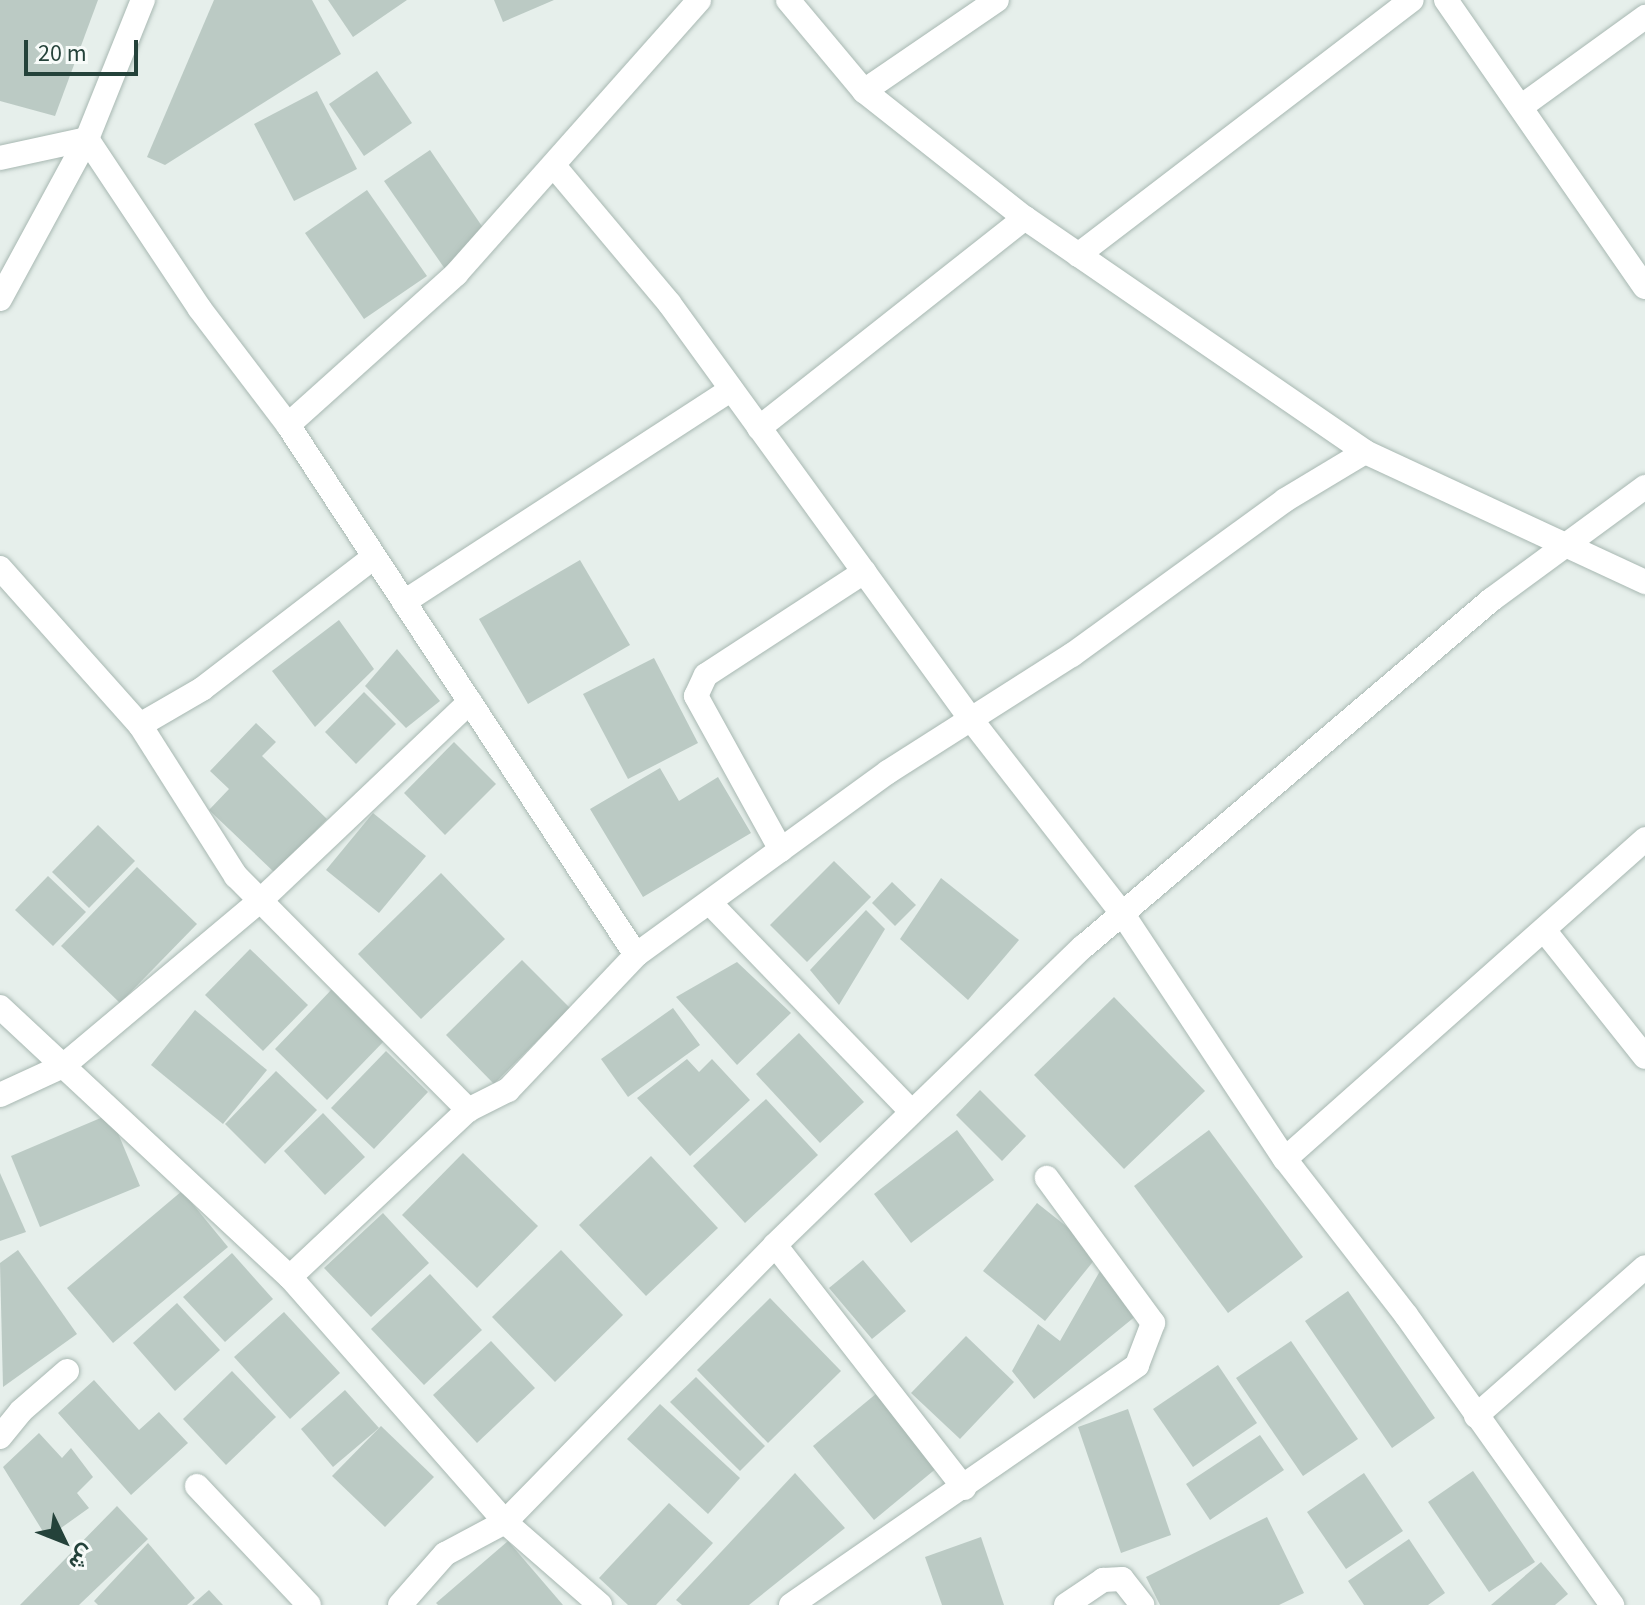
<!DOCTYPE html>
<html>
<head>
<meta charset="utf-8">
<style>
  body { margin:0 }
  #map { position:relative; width:1645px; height:1605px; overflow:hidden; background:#e6efeb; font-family:"Source Sans 3",Vazirmatn,sans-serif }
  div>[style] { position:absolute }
  .building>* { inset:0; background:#bbcac4 }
  .roads { filter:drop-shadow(0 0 2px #a8b8b2) drop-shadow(0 0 2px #a8b8b2) }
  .minor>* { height:24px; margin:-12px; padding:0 12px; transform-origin:12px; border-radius:12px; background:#fff }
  span { translate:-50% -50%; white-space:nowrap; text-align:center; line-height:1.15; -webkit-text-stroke:8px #f7fbf9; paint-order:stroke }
  .north { position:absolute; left:24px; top:1501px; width:80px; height:80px; -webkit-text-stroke:6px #f7fbf9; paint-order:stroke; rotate:133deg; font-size:22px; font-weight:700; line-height:32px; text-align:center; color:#24423a }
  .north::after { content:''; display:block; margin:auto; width:28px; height:36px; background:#24423a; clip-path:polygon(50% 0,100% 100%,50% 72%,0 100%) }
  .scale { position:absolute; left:24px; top:40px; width:114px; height:36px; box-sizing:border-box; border:4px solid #24423a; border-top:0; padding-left:10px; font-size:24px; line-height:28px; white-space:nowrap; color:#24423a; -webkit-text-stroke:6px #f7fbf9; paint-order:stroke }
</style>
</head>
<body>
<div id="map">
  <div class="building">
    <i style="clip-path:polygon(0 0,98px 0,55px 116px,0 101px)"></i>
    <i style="clip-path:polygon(214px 0,312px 0,341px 54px,165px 165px,147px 157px)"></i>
    <i style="clip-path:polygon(328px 0,407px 0,353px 37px)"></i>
    <i style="clip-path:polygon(494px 0,554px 0,503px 22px)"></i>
    <i style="clip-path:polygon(377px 71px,412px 123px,364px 156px,329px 104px)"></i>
    <i style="clip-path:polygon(317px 91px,357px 169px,294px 201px,254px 124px)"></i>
    <i style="clip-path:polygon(430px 150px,490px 238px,445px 269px,384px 181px)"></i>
    <i style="clip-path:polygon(367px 190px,427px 276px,364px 319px,305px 233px)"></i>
    <i style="clip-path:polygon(580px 560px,630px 645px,528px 704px,479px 619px)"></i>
    <i style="clip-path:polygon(339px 620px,374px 669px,315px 727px,272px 671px)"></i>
    <i style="clip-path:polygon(397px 649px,440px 701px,406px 728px,365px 686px)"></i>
    <i style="clip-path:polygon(654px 658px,698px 743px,628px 779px,583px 694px)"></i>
    <i style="clip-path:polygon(364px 692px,396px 724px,356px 764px,325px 732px)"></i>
    <i style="clip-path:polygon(256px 723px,276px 742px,262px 756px,327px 819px,275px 873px,209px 810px,229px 789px,210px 771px)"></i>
    <i style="clip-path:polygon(454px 742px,496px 784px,445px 835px,404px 793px)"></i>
    <i style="clip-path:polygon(660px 768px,679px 801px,718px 777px,751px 833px,643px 897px,590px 809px)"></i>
    <i style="clip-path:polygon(373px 813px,426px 856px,379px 913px,326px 870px)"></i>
    <i style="clip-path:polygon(98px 825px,135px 861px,89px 908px,52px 872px)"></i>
    <i style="clip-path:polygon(834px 861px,871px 897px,807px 962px,770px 925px)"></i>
    <i style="clip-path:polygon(137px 867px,197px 924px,120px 1003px,61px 946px)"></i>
    <i style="clip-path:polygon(441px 873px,505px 939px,421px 1019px,358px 954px)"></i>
    <i style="clip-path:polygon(48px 876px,86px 912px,53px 946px,15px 910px)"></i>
    <i style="clip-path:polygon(941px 878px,1019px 940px,968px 1000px,900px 939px)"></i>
    <i style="clip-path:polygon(892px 882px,916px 905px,895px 926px,872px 903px)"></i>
    <i style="clip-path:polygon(866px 910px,885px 929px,839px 1005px,810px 970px)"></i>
    <i style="clip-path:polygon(250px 949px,308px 1005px,263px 1051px,205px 995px)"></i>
    <i style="clip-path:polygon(522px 960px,570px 1008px,494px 1084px,446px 1035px)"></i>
    <i style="clip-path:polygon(737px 962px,791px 1013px,737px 1065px,676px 997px)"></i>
    <i style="clip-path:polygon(333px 988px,386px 1039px,327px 1100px,275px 1049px)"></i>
    <i style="clip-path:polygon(1114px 997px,1205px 1091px,1124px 1169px,1034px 1075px)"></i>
    <i style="clip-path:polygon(673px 1008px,700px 1045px,628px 1097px,601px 1059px)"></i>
    <i style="clip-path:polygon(195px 1010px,267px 1070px,223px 1124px,151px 1065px)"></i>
    <i style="clip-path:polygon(799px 1033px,864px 1102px,820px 1143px,756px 1074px)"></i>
    <i style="clip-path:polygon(386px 1051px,428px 1092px,374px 1149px,331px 1108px)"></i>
    <i style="clip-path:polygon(687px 1059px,699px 1072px,712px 1059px,750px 1100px,690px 1156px,637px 1098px)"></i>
    <i style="clip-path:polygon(276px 1071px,317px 1110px,265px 1164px,225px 1124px)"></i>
    <i style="clip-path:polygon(980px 1090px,1026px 1136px,1002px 1161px,956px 1115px)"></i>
    <i style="clip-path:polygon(766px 1099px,818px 1155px,745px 1223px,693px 1166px)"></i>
    <i style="clip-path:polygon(323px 1113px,365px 1157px,325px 1195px,284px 1151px)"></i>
    <i style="clip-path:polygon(110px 1114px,140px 1186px,40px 1227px,11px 1156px)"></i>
    <i style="clip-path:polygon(957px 1130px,994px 1180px,911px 1243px,874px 1194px)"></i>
    <i style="clip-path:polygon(1209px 1130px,1303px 1257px,1228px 1313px,1134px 1186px)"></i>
    <i style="clip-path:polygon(463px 1153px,538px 1226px,477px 1288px,402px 1215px)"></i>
    <i style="clip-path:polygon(651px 1156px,718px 1228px,646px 1296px,579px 1225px)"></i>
    <i style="clip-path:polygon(0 1173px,26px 1232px,0 1241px)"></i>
    <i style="clip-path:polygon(182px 1191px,228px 1247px,113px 1343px,67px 1288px)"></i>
    <i style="clip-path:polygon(1037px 1203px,1100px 1253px,1045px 1321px,983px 1271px)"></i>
    <i style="clip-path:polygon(383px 1213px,429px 1263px,371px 1317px,324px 1268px)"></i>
    <i style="clip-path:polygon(18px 1250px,77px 1334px,3px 1387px,0 1263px)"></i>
    <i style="clip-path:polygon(561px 1250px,623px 1315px,555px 1382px,492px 1317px)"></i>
    <i style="clip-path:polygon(232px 1253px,273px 1299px,225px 1342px,183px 1297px)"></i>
    <i style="clip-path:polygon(863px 1260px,906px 1311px,872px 1339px,829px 1288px)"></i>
    <i style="clip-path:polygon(1100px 1271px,1137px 1315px,1034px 1399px,1012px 1371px,1038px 1324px,1060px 1341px)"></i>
    <i style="clip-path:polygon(430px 1274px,482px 1330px,424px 1385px,371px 1329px)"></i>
    <i style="clip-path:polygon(1348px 1291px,1435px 1418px,1392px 1448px,1305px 1321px)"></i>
    <i style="clip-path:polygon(770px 1298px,841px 1371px,768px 1443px,697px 1370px)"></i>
    <i style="clip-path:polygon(177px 1303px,220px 1350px,175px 1391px,133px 1343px)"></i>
    <i style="clip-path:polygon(284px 1312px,340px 1373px,290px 1419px,234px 1357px)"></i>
    <i style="clip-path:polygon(966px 1336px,1014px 1382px,960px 1439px,911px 1393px)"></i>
    <i style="clip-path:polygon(491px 1341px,535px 1388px,477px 1443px,433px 1395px)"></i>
    <i style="clip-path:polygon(1291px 1341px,1358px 1439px,1303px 1476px,1236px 1378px)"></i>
    <i style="clip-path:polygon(1218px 1365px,1257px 1423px,1193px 1467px,1153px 1409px)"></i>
    <i style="clip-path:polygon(232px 1371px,276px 1417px,226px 1465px,183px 1419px)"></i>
    <i style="clip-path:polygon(696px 1377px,765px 1446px,740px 1471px,670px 1402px)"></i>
    <i style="clip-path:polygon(94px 1380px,139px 1430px,159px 1412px,188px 1443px,131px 1495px,58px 1413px)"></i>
    <i style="clip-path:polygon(345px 1390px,379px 1428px,333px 1467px,301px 1429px)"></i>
    <i style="clip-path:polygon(877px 1393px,938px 1467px,874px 1520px,813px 1446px)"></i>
    <i style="clip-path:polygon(660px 1404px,740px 1478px,708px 1514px,627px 1439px)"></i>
    <i style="clip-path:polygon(1128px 1409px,1171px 1535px,1121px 1553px,1078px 1427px)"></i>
    <i style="clip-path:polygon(381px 1426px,434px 1477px,385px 1527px,332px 1476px)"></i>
    <i style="clip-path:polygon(39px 1433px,62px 1458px,71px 1448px,93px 1477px,77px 1493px,89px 1508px,47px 1538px,3px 1467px)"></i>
    <i style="clip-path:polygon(1260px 1435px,1284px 1470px,1210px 1520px,1186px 1484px)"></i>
    <i style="clip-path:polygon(1473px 1471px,1535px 1562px,1489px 1592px,1428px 1502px)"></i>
    <i style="clip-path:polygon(795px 1473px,845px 1528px,749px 1605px,682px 1605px,676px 1600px)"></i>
    <i style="clip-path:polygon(1364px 1473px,1403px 1531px,1346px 1569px,1307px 1512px)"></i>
    <i style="clip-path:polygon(669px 1503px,713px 1543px,656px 1605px,628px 1605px,599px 1578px)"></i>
    <i style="clip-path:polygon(117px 1506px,148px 1539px,79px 1605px,20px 1605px)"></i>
    <i style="clip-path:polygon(1267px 1517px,1304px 1593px,1279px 1605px,1160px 1605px,1146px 1577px)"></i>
    <i style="clip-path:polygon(981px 1537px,1004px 1605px,942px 1605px,925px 1557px)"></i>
    <i style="clip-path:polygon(1409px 1539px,1445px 1593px,1428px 1605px,1364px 1605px,1348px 1581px)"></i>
    <i style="clip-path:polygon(508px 1541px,563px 1605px,438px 1605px,436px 1603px)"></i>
    <i style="clip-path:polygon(148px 1543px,195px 1598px,187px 1605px,98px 1605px,94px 1601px)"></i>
    <i style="clip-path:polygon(1541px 1562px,1568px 1594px,1555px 1605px,1491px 1605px)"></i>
    <i style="clip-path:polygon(209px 1590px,223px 1605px,192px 1605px)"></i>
  </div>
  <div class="roads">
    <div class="minor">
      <i style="left:788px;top:0;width:119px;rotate:50.1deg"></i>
      <i style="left:864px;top:91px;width:205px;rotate:38.3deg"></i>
      <i style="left:1025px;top:218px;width:413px;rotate:34.5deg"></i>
      <i style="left:1365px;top:452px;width:309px;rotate:24.9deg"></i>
      <i style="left:1446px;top:0;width:349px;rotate:55.3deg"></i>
      <i style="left:864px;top:91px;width:161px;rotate:-34.4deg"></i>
      <i style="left:1522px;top:106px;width:152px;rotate:-35.9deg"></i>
      <i style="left:0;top:158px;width:89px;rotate:-12.3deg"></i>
      <i style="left:87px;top:139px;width:204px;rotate:56.4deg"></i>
      <i style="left:200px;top:309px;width:146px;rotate:52.8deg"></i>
      <i style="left:288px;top:425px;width:634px;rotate:56.71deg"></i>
      <i style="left:554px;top:166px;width:179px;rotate:50deg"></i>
      <i style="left:669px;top:303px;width:513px;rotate:54.05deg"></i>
      <i style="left:970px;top:718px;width:247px;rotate:52.1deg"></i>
      <i style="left:1122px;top:913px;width:295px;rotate:56.5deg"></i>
      <i style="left:1285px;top:1159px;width:197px;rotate:52.2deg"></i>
      <i style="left:1406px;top:1315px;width:356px;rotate:54.6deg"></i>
      <i style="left:1078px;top:255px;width:420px;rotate:-37.4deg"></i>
      <i style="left:0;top:299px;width:182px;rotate:-61.5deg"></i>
      <i style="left:87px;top:139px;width:150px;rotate:-68.1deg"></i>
      <i style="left:288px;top:425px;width:226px;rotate:-41.9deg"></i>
      <i style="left:456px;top:274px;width:366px;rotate:-48.4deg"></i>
      <i style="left:759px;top:428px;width:339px;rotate:-38.3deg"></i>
      <i style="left:0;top:568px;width:210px;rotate:48.3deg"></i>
      <i style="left:140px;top:725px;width:72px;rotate:-30.1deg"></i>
      <i style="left:202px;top:689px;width:215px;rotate:-37.5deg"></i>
      <i style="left:404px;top:602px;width:390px;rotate:-33deg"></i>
      <i style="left:140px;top:725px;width:179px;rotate:57.6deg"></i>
      <i style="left:236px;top:876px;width:330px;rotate:45.2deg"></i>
      <i style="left:781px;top:850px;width:176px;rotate:-118.9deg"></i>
      <i style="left:696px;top:696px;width:23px;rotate:-65deg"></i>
      <i style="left:706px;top:675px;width:189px;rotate:-33.1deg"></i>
      <i style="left:710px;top:903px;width:289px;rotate:46deg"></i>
      <i style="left:1544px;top:930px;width:162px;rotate:51.5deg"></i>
      <i style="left:0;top:1007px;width:396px;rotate:43deg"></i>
      <i style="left:290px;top:1277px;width:326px;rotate:48.7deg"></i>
      <i style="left:505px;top:1522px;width:126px;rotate:41.1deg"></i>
      <i style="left:0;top:1095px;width:69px;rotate:-24.7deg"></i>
      <i style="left:63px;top:1066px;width:258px;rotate:-40deg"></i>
      <i style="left:261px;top:900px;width:288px;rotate:-43.5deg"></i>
      <i style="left:1285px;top:1159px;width:482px;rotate:-41.6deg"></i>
      <i style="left:775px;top:1245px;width:308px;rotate:52.1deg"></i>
      <i style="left:290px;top:1277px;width:244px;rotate:-43.2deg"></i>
      <i style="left:468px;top:1110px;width:45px;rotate:-26.6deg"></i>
      <i style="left:508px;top:1090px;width:186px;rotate:-46.5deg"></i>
      <i style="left:636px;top:955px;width:311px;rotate:-36deg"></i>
      <i style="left:888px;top:772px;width:218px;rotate:-32.5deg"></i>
      <i style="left:1072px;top:655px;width:263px;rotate:-36deg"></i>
      <i style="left:1285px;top:500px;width:93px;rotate:-31deg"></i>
      <i style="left:1476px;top:1416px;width:225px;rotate:-41.4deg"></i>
      <i style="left:0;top:1437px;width:33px;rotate:-51deg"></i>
      <i style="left:21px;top:1411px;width:61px;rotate:-41deg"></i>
      <i style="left:197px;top:1486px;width:163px;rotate:46.7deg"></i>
      <i style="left:400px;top:1605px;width:68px;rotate:-48.6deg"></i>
      <i style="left:445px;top:1554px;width:68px;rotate:-28.1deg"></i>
      <i style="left:505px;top:1522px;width:387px;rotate:-45.7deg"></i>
      <i style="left:775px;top:1245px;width:429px;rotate:-44.1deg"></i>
      <i style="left:1083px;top:947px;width:536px;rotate:-40.38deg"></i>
      <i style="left:1491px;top:600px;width:191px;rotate:-36.3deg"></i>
      <i style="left:791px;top:1605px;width:421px;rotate:-34.7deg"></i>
      <i style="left:1137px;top:1365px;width:45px;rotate:-69.1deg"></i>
      <i style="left:1153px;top:1323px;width:180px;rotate:-126.2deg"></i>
      <i style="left:1066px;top:1605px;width:45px;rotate:-34deg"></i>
      <i style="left:1103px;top:1580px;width:19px;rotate:-3deg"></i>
      <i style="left:1122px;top:1579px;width:33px;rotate:52deg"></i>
    </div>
  </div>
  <div class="north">ش</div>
  <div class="scale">20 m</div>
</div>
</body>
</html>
